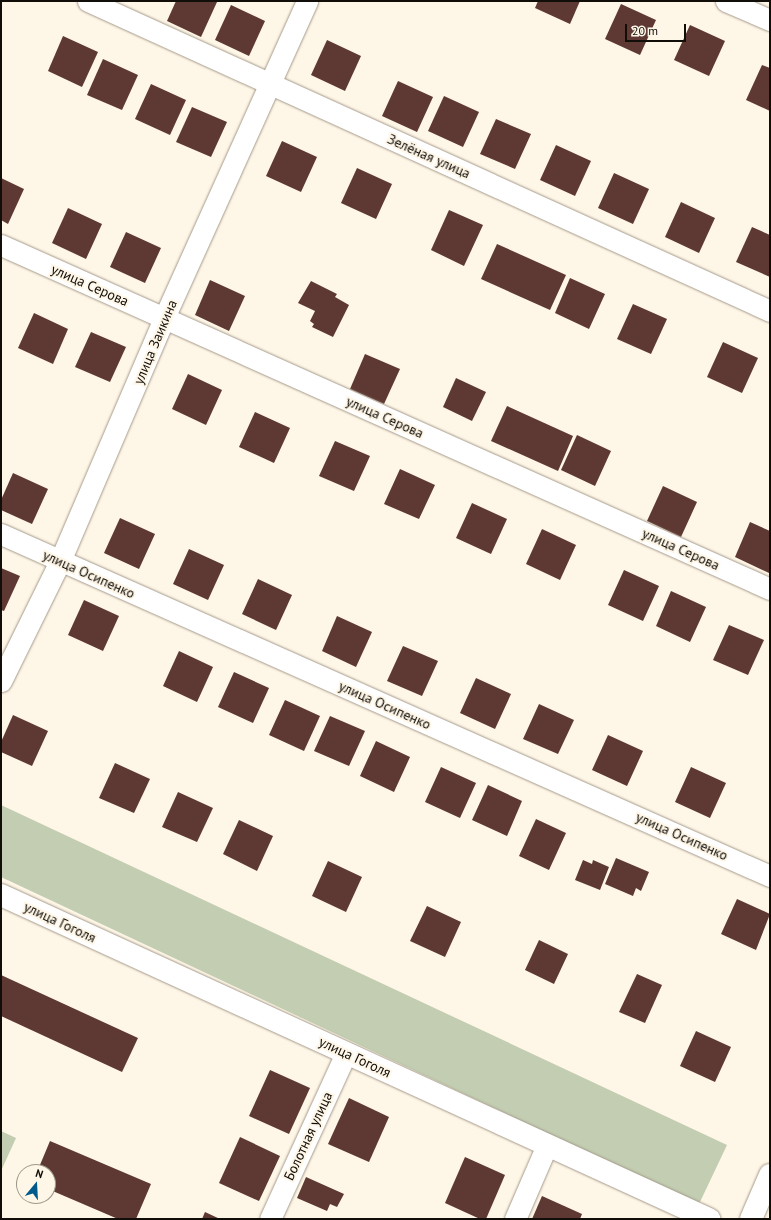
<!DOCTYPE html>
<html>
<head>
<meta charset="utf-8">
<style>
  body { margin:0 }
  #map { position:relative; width:771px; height:1220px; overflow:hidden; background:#fef6e7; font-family:"PT Sans",sans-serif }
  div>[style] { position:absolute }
  .green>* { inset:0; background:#c2cdb1 }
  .building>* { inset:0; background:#5e3833 }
  .roads { filter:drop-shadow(0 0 1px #a49a8a) drop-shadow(0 0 1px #a49a8a) }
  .street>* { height:21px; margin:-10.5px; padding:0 10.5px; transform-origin:10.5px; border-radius:10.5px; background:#fff }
  .secondary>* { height:22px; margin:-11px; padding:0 11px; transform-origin:11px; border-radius:11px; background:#fff }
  span { translate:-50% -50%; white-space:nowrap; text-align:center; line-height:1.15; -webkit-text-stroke:4px #fef6e7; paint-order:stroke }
  .street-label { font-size:14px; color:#110d08 }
  .frame { position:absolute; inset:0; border:2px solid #110d08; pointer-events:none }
  .north { position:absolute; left:16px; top:1164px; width:40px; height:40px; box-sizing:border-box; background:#fef6e7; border:1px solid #9f998e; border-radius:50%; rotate:18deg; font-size:11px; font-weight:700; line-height:16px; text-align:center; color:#110d08 }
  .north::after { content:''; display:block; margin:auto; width:14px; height:18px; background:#005b8c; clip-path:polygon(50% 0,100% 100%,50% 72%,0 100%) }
  .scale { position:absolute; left:625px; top:24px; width:61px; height:18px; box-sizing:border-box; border:2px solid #110d08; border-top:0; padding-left:5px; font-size:12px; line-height:14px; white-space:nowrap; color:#110d08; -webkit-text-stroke:3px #fef6e7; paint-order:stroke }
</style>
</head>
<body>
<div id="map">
  <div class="green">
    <i style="clip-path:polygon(1px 805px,727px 1145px,699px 1204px,1px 877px)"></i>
    <i style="clip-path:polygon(1px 1131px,16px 1138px,1px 1171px)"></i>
  </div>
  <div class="building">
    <i style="clip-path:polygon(176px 1px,217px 2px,201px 37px,167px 21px)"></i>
    <i style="clip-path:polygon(538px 1px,580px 1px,570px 24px,535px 8px)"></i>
    <i style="clip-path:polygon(621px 4px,656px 20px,640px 55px,605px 39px)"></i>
    <i style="clip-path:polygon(231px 5px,265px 21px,249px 56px,215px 40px)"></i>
    <i style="clip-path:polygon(690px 25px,725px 41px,709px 76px,674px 60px)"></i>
    <i style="clip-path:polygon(63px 36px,98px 52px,82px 87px,48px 71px)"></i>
    <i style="clip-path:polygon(327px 40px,361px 56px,345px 91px,311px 75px)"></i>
    <i style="clip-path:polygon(103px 59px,138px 75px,122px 110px,87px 95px)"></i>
    <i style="clip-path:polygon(762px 65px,770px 68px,770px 111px,746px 100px)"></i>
    <i style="clip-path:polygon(398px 81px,433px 97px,417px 132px,382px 116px)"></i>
    <i style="clip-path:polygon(151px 84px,186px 100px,170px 135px,135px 119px)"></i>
    <i style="clip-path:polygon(444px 96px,479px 112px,463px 147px,428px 131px)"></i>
    <i style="clip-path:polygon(192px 107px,227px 122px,211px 157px,176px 142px)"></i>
    <i style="clip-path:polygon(496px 119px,531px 134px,515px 169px,480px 154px)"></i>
    <i style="clip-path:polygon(282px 141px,317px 157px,301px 192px,266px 176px)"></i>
    <i style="clip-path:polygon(556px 145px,591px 161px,575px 196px,540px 180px)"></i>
    <i style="clip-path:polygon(357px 168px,392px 184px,376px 219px,341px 203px)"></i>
    <i style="clip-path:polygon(614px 173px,649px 189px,633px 224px,598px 208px)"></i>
    <i style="clip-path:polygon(1px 178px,24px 189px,8px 224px,1px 220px)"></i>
    <i style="clip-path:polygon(681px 202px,715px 218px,699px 253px,665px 237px)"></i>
    <i style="clip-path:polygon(68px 208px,102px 224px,86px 259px,52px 243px)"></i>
    <i style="clip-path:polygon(449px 210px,483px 225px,464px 266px,431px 250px)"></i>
    <i style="clip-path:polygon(752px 227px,770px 235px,770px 277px,736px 262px)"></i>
    <i style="clip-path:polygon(126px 232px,161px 248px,145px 283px,110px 267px)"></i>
    <i style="clip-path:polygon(497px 244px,566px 275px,550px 310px,481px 279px)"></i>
    <i style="clip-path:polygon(570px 278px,605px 294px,589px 329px,555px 313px)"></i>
    <i style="clip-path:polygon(210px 280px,245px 296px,229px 331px,195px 315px)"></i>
    <i style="clip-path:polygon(311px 281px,337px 294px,335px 297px,349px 305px,333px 337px,312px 327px,314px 324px,310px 321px,315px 311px,298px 303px)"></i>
    <i style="clip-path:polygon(633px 304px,667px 319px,651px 354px,617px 339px)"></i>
    <i style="clip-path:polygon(34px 313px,68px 329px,53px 364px,18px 348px)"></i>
    <i style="clip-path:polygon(91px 332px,126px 347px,110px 382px,75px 367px)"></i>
    <i style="clip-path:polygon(723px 342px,758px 358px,742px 393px,707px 377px)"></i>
    <i style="clip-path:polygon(365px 354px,400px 369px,384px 404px,350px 389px)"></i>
    <i style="clip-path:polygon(188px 374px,222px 390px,206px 425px,172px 409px)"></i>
    <i style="clip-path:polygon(456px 378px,486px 392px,472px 421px,443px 407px)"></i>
    <i style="clip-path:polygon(507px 406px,573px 436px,558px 471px,491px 441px)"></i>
    <i style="clip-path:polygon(255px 412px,290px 428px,274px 463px,239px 447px)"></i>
    <i style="clip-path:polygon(577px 435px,611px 451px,595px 486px,561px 470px)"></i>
    <i style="clip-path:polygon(335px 441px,370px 456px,354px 491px,319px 476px)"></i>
    <i style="clip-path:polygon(400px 469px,435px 485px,419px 519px,384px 504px)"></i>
    <i style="clip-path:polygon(13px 473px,48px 489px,32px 524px,1px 510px,1px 500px)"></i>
    <i style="clip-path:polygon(663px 486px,697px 502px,681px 537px,647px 521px)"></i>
    <i style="clip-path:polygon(472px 503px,507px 519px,491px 554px,456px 538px)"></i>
    <i style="clip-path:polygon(120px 518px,155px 534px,139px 569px,104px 553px)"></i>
    <i style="clip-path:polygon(750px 522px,770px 531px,769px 573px,735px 557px)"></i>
    <i style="clip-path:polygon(542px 529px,576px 545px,560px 580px,526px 564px)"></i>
    <i style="clip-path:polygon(189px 549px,224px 565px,208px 600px,173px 584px)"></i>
    <i style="clip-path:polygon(1px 568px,20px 576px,4px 611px,1px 610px)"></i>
    <i style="clip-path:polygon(624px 570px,659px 586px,643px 621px,608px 605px)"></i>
    <i style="clip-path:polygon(258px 579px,292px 595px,276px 630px,242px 614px)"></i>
    <i style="clip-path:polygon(671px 591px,706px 607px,690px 642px,656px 626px)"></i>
    <i style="clip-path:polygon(84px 600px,119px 616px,103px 651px,68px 635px)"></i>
    <i style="clip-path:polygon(337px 616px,372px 632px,356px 667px,322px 651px)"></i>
    <i style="clip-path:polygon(729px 625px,764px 640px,748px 675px,713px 660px)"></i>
    <i style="clip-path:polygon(403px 646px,438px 661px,422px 696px,387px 681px)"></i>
    <i style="clip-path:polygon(179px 651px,213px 667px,197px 702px,163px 686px)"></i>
    <i style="clip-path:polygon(234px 672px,269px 688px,253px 723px,218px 707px)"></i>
    <i style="clip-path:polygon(476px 678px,511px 694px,495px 729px,460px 713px)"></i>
    <i style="clip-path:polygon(285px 700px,320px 716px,304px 751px,269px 735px)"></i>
    <i style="clip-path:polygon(539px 704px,574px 720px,558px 754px,523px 739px)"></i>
    <i style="clip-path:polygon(13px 715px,48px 731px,32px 766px,1px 752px,1px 742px)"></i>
    <i style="clip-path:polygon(330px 716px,365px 731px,349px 766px,314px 751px)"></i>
    <i style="clip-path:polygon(608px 735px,643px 751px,627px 786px,592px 770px)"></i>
    <i style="clip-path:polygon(376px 741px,410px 757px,394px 792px,360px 776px)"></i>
    <i style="clip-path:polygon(115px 763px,150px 779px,134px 813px,99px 798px)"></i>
    <i style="clip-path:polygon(441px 767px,476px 783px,460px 818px,425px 802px)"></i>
    <i style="clip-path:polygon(691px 767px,726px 783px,710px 818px,675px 802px)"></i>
    <i style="clip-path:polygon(488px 785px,522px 801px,507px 836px,472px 820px)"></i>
    <i style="clip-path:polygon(178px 792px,213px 808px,197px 842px,162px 827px)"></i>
    <i style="clip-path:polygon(536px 819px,566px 833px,549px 870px,519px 856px)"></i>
    <i style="clip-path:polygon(239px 820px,273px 836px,257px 871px,223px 854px)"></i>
    <i style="clip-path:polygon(616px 858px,649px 872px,641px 891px,636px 888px,633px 896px,605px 884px)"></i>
    <i style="clip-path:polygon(583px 860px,592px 864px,593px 860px,609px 867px,600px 890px,575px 880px)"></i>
    <i style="clip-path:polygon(328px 861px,362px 877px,346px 912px,312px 896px)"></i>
    <i style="clip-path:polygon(737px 899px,770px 914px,756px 950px,721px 934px)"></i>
    <i style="clip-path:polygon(427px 906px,461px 922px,445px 957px,410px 941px)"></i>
    <i style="clip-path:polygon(539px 940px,568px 954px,554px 984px,525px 970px)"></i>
    <i style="clip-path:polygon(637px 974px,662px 985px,645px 1023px,619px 1012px)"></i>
    <i style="clip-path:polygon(1px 975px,138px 1038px,122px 1072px,1px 1016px)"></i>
    <i style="clip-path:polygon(696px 1031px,731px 1047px,715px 1082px,680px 1066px)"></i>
    <i style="clip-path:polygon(270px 1070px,310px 1088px,289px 1134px,249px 1116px)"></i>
    <i style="clip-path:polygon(349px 1098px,389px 1117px,369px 1162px,328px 1144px)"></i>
    <i style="clip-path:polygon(240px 1137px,280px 1156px,259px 1201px,219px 1183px)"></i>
    <i style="clip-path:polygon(50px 1141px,151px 1184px,136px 1219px,118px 1219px,48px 1189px,48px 1172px,37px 1172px)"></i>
    <i style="clip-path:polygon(465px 1157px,505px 1175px,486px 1219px,480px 1219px,445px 1203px)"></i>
    <i style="clip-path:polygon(306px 1177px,344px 1194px,337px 1207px,330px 1204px,327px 1211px,297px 1198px)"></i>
    <i style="clip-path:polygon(542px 1196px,582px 1214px,580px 1219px,532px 1219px)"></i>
    <i style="clip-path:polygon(205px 1212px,220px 1219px,202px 1219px)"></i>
  </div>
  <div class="roads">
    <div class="street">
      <i style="left:88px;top:1px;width:749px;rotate:24.44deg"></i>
      <i style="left:726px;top:1px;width:48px;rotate:23.4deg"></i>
      <i style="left:1px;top:245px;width:842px;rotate:24.1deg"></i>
      <i style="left:1px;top:534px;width:842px;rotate:23.98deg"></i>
      <i style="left:1px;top:681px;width:134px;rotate:-63.8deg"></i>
      <i style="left:60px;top:561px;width:264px;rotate:-66.8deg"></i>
      <i style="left:164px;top:318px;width:348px;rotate:-65.7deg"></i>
      <i style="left:270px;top:1219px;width:183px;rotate:-65.4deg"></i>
      <i style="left:515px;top:1219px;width:81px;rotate:-66.6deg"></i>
    </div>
    <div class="secondary">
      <i style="left:1px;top:895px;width:779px;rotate:24.59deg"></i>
      <i style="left:751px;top:1219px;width:48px;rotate:-66.6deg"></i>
    </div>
  </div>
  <div class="street-label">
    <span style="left:429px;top:156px;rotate:24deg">Зелёная улица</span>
    <span style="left:90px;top:285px;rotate:24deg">улица Серова</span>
    <span style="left:155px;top:342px;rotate:-67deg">улица Заикина</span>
    <span style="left:385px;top:417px;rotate:24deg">улица Серова</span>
    <span style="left:681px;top:549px;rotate:24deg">улица Серова</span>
    <span style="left:89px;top:574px;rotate:24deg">улица Осипенко</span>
    <span style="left:385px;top:705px;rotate:24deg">улица Осипенко</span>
    <span style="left:682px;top:836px;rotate:24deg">улица Осипенко</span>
    <span style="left:60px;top:922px;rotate:25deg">улица Гоголя</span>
    <span style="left:355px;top:1057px;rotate:25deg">улица Гоголя</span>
    <span style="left:308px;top:1136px;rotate:-65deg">Болотная улица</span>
  </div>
  <div class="frame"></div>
  <div class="north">N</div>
  <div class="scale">20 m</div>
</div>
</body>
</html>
